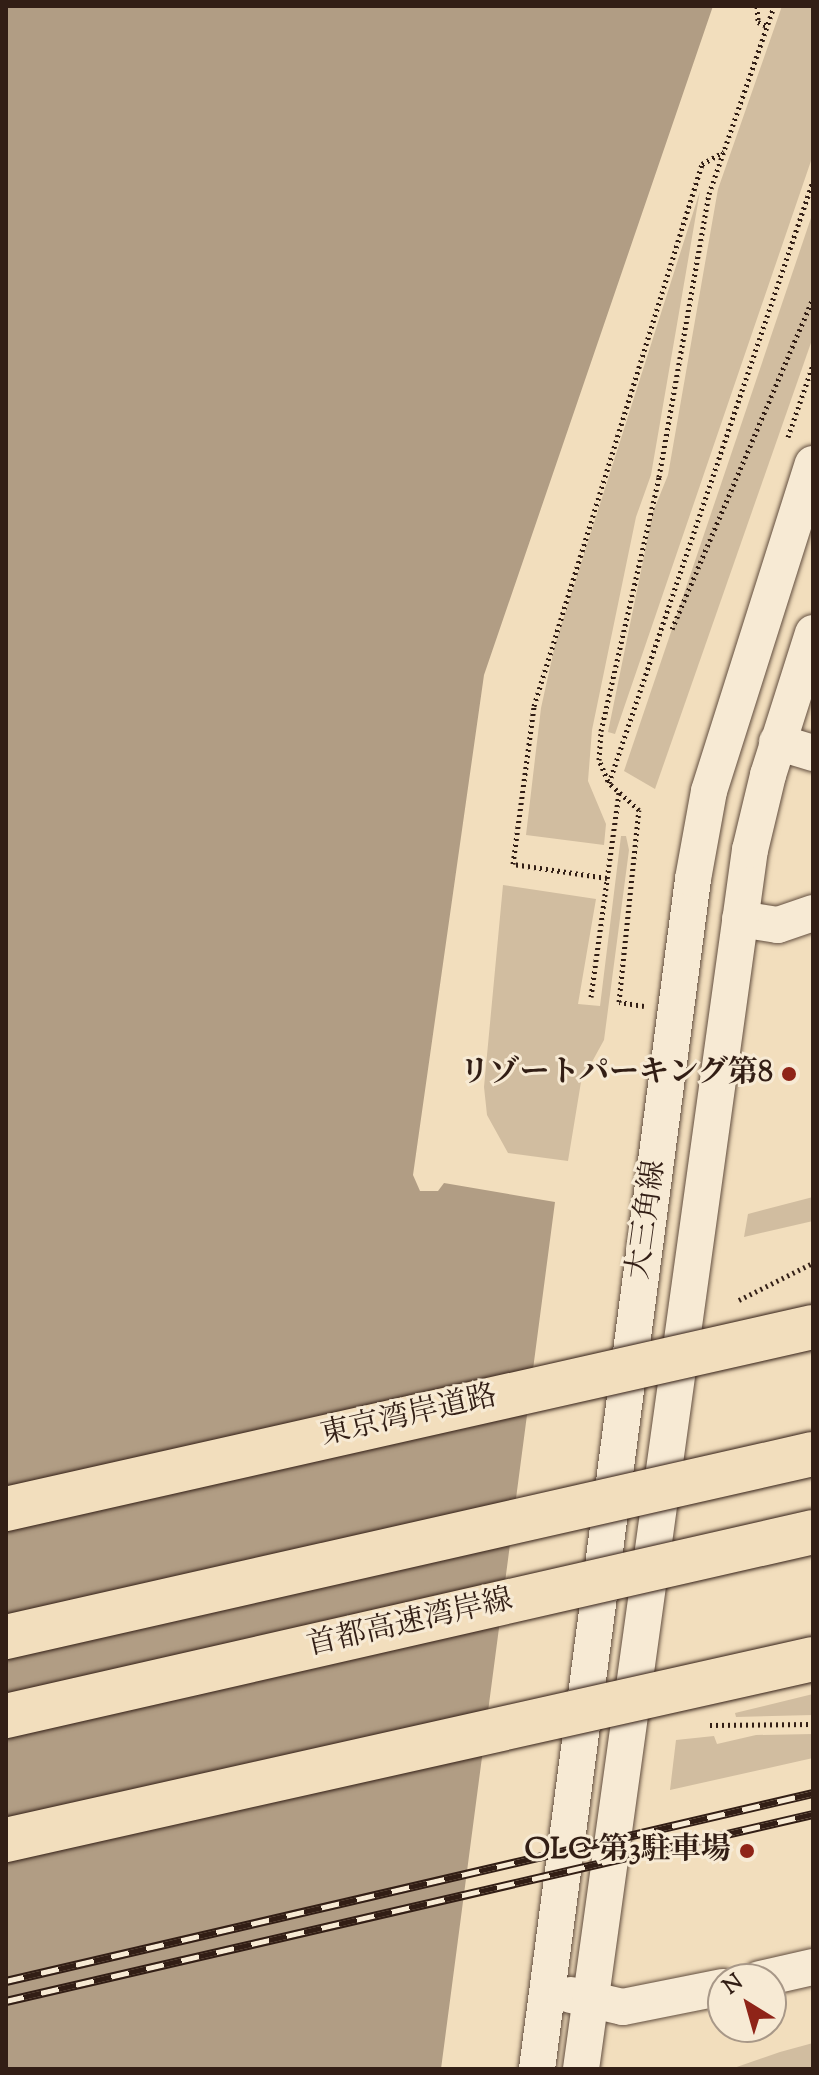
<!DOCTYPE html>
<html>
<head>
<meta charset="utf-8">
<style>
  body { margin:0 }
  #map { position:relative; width:819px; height:2075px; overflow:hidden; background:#f2debd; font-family:"Sorts Mill Goudy","Noto Serif JP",serif }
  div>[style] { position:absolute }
  .green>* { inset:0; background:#d1bda0 }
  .water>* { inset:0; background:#b19d84 }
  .path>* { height:5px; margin-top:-2.5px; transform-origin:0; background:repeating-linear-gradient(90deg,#321e15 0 2px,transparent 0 6px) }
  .roads { filter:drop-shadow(0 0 2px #624e3f) drop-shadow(0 0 2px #624e3f) }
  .minor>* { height:36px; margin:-18px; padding:0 18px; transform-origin:18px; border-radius:18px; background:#f7ead4 }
  .rail>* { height:9px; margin-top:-4.5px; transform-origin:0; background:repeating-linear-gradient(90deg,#f7ead4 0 18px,#321e15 0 36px); box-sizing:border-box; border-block:2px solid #321e15 }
  .path-bridge>* { height:5px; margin-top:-2.5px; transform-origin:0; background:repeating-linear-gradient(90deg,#321e15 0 2px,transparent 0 6px) }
  .bridges { filter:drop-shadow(0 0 2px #321e15) drop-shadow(0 0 2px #321e15) }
  .highway-bridge>* { height:44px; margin:-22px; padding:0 22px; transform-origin:22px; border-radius:22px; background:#f2debd }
  .dots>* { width:22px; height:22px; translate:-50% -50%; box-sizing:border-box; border:4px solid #f7ead4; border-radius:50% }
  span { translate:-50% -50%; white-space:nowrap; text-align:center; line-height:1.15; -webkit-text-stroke:6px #f7ead4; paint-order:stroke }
  .poi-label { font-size:30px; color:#321e15; font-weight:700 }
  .right { translate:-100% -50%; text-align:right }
  .street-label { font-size:30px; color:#321e15 }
  .frame { position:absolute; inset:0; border:8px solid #321e15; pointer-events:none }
  .north { position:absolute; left:707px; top:1963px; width:80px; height:80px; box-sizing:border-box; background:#f7ead4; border:2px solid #a89888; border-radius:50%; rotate:323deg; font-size:22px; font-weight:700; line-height:32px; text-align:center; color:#321e15 }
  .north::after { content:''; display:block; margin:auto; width:28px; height:36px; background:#8f2418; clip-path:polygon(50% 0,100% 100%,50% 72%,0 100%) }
</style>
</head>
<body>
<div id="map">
  <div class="green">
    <i style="clip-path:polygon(782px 6px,813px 6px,813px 155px,615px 734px,608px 732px,653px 512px,668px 475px,718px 189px)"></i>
    <i style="clip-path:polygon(700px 191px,651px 475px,636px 517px,592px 730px,588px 781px,606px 824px,604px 845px,526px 835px,541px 708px,555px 645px)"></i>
    <i style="clip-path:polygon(813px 212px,813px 337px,655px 789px,624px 771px)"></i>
    <i style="clip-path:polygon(621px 836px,626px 836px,629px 850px,604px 1040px,581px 1082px,568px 1161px,508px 1153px,487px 1115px,484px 1087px,503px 885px,596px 899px,578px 1004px,600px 1006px)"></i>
    <i style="clip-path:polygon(813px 1197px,813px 1221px,744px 1237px,748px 1214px)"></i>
    <i style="clip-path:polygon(813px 1694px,813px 1715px,736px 1717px,735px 1713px)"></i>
    <i style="clip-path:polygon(813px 1734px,813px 1758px,670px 1790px,676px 1740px,714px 1736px,717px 1744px,756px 1735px)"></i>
    <i style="clip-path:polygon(813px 2043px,813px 2069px,731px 2069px,780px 2052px)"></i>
  </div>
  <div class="water">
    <i style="clip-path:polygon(6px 6px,713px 6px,484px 675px,413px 1175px,420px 1191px,438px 1191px,444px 1183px,555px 1202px,441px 2069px,6px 2069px)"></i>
  </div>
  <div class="path">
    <i style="left:757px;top:6px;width:16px;rotate:86deg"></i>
    <i style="left:758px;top:22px;width:10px;rotate:24deg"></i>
    <i style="left:788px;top:437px;width:76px;rotate:-70.9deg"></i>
    <i style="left:672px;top:629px;width:359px;rotate:-66.9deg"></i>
    <i style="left:608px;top:781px;width:23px;rotate:-113deg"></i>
    <i style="left:599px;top:760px;width:29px;rotate:-86deg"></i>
    <i style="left:601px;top:731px;width:261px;rotate:-77.1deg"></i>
    <i style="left:659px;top:477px;width:287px;rotate:-80deg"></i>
    <i style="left:709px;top:194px;width:199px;rotate:-70.9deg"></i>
    <i style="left:607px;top:878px;width:95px;rotate:-171.5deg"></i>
    <i style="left:513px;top:864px;width:159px;rotate:-82.4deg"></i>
    <i style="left:534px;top:706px;width:567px;rotate:-72.78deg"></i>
    <i style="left:702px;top:164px;width:25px;rotate:-29deg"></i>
    <i style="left:591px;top:997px;width:207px;rotate:-82.2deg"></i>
    <i style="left:644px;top:1006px;width:25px;rotate:-171deg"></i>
    <i style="left:619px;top:1002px;width:193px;rotate:-84.1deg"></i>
    <i style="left:639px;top:810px;width:40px;rotate:-138deg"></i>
    <i style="left:609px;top:783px;width:636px;rotate:-71.28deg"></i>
  </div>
  <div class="roads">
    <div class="minor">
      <i style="left:777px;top:742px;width:38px;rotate:17deg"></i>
      <i style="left:740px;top:919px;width:38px;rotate:9deg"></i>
      <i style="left:778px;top:925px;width:37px;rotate:-19deg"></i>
      <i style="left:760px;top:1979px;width:54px;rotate:-12.8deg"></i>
      <i style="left:571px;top:1995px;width:53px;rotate:13deg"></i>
      <i style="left:623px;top:2007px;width:102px;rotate:-11.3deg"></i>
      <i style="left:537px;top:2069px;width:1200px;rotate:-82.53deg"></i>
      <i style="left:693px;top:879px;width:89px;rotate:-79.7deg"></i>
      <i style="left:709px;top:791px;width:343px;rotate:-72.4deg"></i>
      <i style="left:581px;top:2069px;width:1231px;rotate:-82.11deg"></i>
      <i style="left:750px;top:850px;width:77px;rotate:-76.5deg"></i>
      <i style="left:768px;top:775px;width:149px;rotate:-72.4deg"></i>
    </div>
  </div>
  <div class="rail">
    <i style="left:6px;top:1981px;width:829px;rotate:-13.11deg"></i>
    <i style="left:6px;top:2001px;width:828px;rotate:-13.05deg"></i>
  </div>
  <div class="path-bridge">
    <i style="left:739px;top:1300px;width:83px;rotate:-26.6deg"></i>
    <i style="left:710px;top:1725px;width:103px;rotate:-0.6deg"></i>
  </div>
  <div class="bridges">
    <div class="highway-bridge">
      <i style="left:6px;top:1509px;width:827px;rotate:-12.71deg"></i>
      <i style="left:6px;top:1637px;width:827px;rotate:-12.78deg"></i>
      <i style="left:6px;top:1716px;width:828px;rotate:-12.84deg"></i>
      <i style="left:6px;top:1840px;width:827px;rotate:-12.64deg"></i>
    </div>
  </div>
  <div class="dots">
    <i style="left:789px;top:1074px;background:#8f2418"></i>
    <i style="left:747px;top:1851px;background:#8f2418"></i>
  </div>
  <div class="poi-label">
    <span class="right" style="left:773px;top:1074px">リゾートパーキング第8</span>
    <span class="right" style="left:731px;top:1851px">OLC 第3駐車場</span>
  </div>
  <div class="street-label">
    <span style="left:648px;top:1220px;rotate:-82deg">大三角線</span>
    <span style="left:409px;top:1417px;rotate:-13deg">東京湾岸道路</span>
    <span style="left:410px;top:1624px;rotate:-13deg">首都高速湾岸線</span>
  </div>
  <div class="frame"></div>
  <div class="north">N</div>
</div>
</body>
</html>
